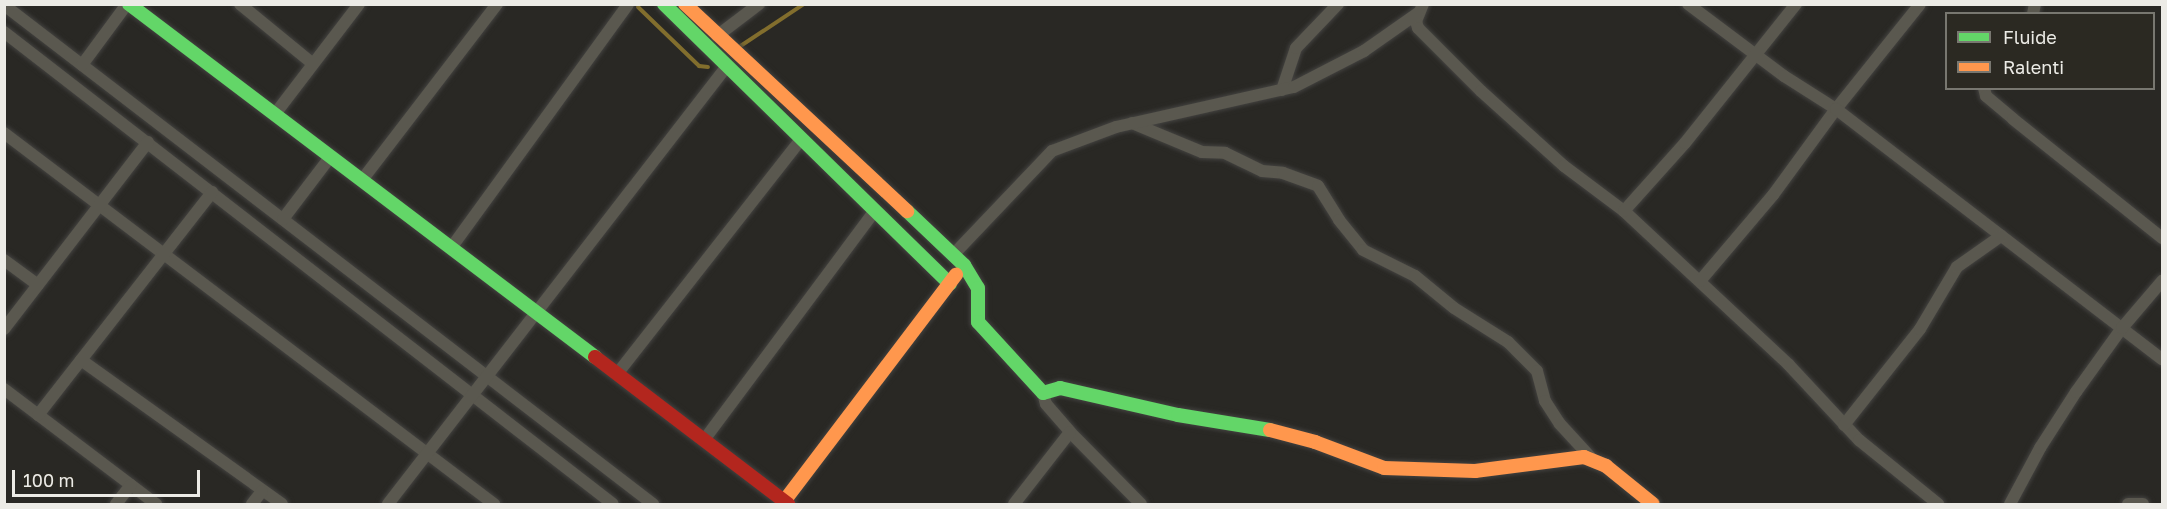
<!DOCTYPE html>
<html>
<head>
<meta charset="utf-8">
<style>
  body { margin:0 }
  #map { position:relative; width:2167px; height:509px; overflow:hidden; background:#292824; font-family:"Golos Text",sans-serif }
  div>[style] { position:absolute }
  .stream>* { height:4px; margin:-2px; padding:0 2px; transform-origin:2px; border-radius:2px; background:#826e2d }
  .roads { filter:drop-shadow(0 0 2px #434240) drop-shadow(0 0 2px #434240) }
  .street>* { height:12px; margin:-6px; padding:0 6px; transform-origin:6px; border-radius:6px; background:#5a584f }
  .fast>* { height:14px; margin:-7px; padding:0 7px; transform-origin:7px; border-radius:7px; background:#63d668 }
  .slow>* { height:14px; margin:-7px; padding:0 7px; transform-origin:7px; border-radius:7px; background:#ff974d }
  .jam>* { height:14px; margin:-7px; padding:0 7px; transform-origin:7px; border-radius:7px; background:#b3261e }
  span { translate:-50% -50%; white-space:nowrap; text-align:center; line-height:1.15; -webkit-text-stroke:6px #2b2922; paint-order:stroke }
  .frame { position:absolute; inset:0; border:6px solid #ecebe6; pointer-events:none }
  .legend { position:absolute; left:1945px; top:12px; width:210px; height:78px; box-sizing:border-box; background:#2b2922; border:2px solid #787770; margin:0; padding:8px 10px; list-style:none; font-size:18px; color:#ecebe6 }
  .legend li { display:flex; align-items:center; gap:12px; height:30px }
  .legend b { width:30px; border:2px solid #787770 }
  .scale { position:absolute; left:12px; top:470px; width:188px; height:27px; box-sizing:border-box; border:3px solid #ecebe6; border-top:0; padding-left:8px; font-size:18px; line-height:21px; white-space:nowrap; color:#ecebe6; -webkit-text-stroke:4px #2b2922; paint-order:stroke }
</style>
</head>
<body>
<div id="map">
  <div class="stream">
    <i style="left:638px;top:7px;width:85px;rotate:44deg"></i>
    <i style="left:699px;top:66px;width:9px;rotate:6deg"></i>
    <i style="left:739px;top:47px;width:78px;rotate:-33.5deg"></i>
  </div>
  <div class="roads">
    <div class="street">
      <i style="left:240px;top:4px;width:94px;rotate:39.4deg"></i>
      <i style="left:1423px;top:4px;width:18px;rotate:112deg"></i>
      <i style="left:1416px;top:21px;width:7px;rotate:74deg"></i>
      <i style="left:1418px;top:28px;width:89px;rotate:45deg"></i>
      <i style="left:1481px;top:91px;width:112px;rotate:42.1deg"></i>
      <i style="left:1564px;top:166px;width:75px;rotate:36.9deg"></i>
      <i style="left:1624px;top:211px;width:226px;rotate:43deg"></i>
      <i style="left:1789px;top:365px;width:103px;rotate:47deg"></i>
      <i style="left:1859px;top:440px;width:102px;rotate:39deg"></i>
      <i style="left:1688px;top:4px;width:120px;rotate:36.9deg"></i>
      <i style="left:1784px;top:76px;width:62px;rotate:32.4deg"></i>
      <i style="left:1836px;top:109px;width:134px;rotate:-51.3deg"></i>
      <i style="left:4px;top:5px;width:819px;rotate:37.56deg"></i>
      <i style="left:2033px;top:14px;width:10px;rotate:-79deg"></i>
      <i style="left:4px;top:32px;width:770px;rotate:37.78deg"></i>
      <i style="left:717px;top:36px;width:53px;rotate:-37.3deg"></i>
      <i style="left:82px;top:65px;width:76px;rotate:-53.6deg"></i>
      <i style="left:1984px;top:88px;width:8px;rotate:76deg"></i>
      <i style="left:1986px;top:96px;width:35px;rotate:40deg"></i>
      <i style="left:2013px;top:119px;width:191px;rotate:38.6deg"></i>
      <i style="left:1282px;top:90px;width:44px;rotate:-71.6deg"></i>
      <i style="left:1296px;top:48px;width:61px;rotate:-46.3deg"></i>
      <i style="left:275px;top:114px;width:138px;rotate:-52.6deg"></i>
      <i style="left:1132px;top:123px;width:76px;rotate:22.5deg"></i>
      <i style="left:1202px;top:152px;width:23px;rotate:2deg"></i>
      <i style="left:1225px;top:153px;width:41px;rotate:25.9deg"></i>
      <i style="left:1262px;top:171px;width:21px;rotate:5deg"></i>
      <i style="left:1283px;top:173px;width:37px;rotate:20deg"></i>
      <i style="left:1318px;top:186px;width:40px;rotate:58deg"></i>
      <i style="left:1339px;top:220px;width:38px;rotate:51deg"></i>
      <i style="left:1363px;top:250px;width:58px;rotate:26.6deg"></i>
      <i style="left:1415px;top:276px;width:50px;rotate:39.4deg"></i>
      <i style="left:1454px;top:308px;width:64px;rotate:32.2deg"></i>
      <i style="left:1508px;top:342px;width:41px;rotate:45deg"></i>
      <i style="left:1537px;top:371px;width:31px;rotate:75deg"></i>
      <i style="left:1545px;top:401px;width:27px;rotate:57deg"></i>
      <i style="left:1560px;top:424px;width:49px;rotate:47.5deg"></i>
      <i style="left:4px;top:133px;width:615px;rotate:37.13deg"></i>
      <i style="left:362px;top:180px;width:222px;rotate:-52.5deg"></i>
      <i style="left:1624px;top:211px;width:91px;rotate:-48.1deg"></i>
      <i style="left:1685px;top:143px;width:178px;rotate:-51.4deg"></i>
      <i style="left:283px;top:219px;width:79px;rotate:-52.7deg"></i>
      <i style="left:451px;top:248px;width:301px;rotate:-54deg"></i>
      <i style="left:953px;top:255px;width:144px;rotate:-46.4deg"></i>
      <i style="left:1052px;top:151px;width:68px;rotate:-20.6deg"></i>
      <i style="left:1116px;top:127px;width:182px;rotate:-12.7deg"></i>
      <i style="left:1294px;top:87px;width:79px;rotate:-27.2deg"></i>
      <i style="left:1364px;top:51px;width:66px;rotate:-35.1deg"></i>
      <i style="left:4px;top:260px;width:42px;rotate:36.3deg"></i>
      <i style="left:1700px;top:281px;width:113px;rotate:-49.7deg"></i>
      <i style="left:1773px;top:195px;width:107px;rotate:-53.8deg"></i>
      <i style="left:1836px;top:109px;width:411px;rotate:37.5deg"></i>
      <i style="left:4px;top:329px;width:236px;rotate:-52.4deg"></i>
      <i style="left:81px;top:360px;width:247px;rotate:35.6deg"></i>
      <i style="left:617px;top:374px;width:298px;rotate:-51.9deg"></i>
      <i style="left:4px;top:389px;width:191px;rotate:37.1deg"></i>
      <i style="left:1043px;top:393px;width:11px;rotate:75deg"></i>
      <i style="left:1046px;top:404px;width:37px;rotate:49deg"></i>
      <i style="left:1070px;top:432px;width:101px;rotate:45.4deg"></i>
      <i style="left:38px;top:415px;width:283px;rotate:-52deg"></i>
      <i style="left:1844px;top:425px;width:122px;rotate:-51.6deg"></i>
      <i style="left:1920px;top:329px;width:72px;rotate:-59.2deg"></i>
      <i style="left:1957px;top:267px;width:54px;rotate:-35.2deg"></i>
      <i style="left:704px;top:440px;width:286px;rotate:-53.3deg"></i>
      <i style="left:116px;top:504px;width:24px;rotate:-52deg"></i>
      <i style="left:252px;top:504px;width:16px;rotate:-52deg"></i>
      <i style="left:388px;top:504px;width:554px;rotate:-52.26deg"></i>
      <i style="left:1014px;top:504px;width:91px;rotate:-52.1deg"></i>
      <i style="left:2010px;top:504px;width:64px;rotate:-61.8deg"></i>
      <i style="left:2040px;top:448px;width:67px;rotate:-57.3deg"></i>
      <i style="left:2076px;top:392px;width:79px;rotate:-54.3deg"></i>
      <i style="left:2122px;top:328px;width:62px;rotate:-49.6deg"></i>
      <i style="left:2128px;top:504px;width:15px"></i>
    </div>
    <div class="fast">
      <i style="left:129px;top:4px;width:585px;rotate:37.14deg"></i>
      <i style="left:664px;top:4px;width:400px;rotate:44.4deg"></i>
      <i style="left:907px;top:211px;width:79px;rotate:43.5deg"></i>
      <i style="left:964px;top:265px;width:27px;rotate:59deg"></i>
      <i style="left:978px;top:288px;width:34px;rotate:90deg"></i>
      <i style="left:978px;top:322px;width:96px;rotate:47.5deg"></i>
      <i style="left:1043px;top:393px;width:18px;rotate:-16deg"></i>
      <i style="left:1060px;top:388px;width:121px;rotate:12.9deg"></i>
      <i style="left:1178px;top:415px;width:93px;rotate:9.3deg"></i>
    </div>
    <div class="slow">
      <i style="left:685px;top:4px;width:304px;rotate:43deg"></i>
      <i style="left:1270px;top:430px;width:47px;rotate:14.9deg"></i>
      <i style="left:1315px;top:442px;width:74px;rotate:20.6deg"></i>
      <i style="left:1384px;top:468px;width:91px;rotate:1.9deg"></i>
      <i style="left:1475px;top:471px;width:110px;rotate:-7.3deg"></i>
      <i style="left:1584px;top:457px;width:24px;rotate:22deg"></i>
      <i style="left:1606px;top:466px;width:60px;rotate:39deg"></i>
      <i style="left:782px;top:504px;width:288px;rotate:-52.8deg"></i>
    </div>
    <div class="jam">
      <i style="left:595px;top:357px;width:243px;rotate:37.3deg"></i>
    </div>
  </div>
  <div class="frame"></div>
  <ul class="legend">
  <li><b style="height:8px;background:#63d668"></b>Fluide</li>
  <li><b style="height:8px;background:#ff974d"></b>Ralenti</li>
  </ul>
  <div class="scale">100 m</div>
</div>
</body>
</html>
